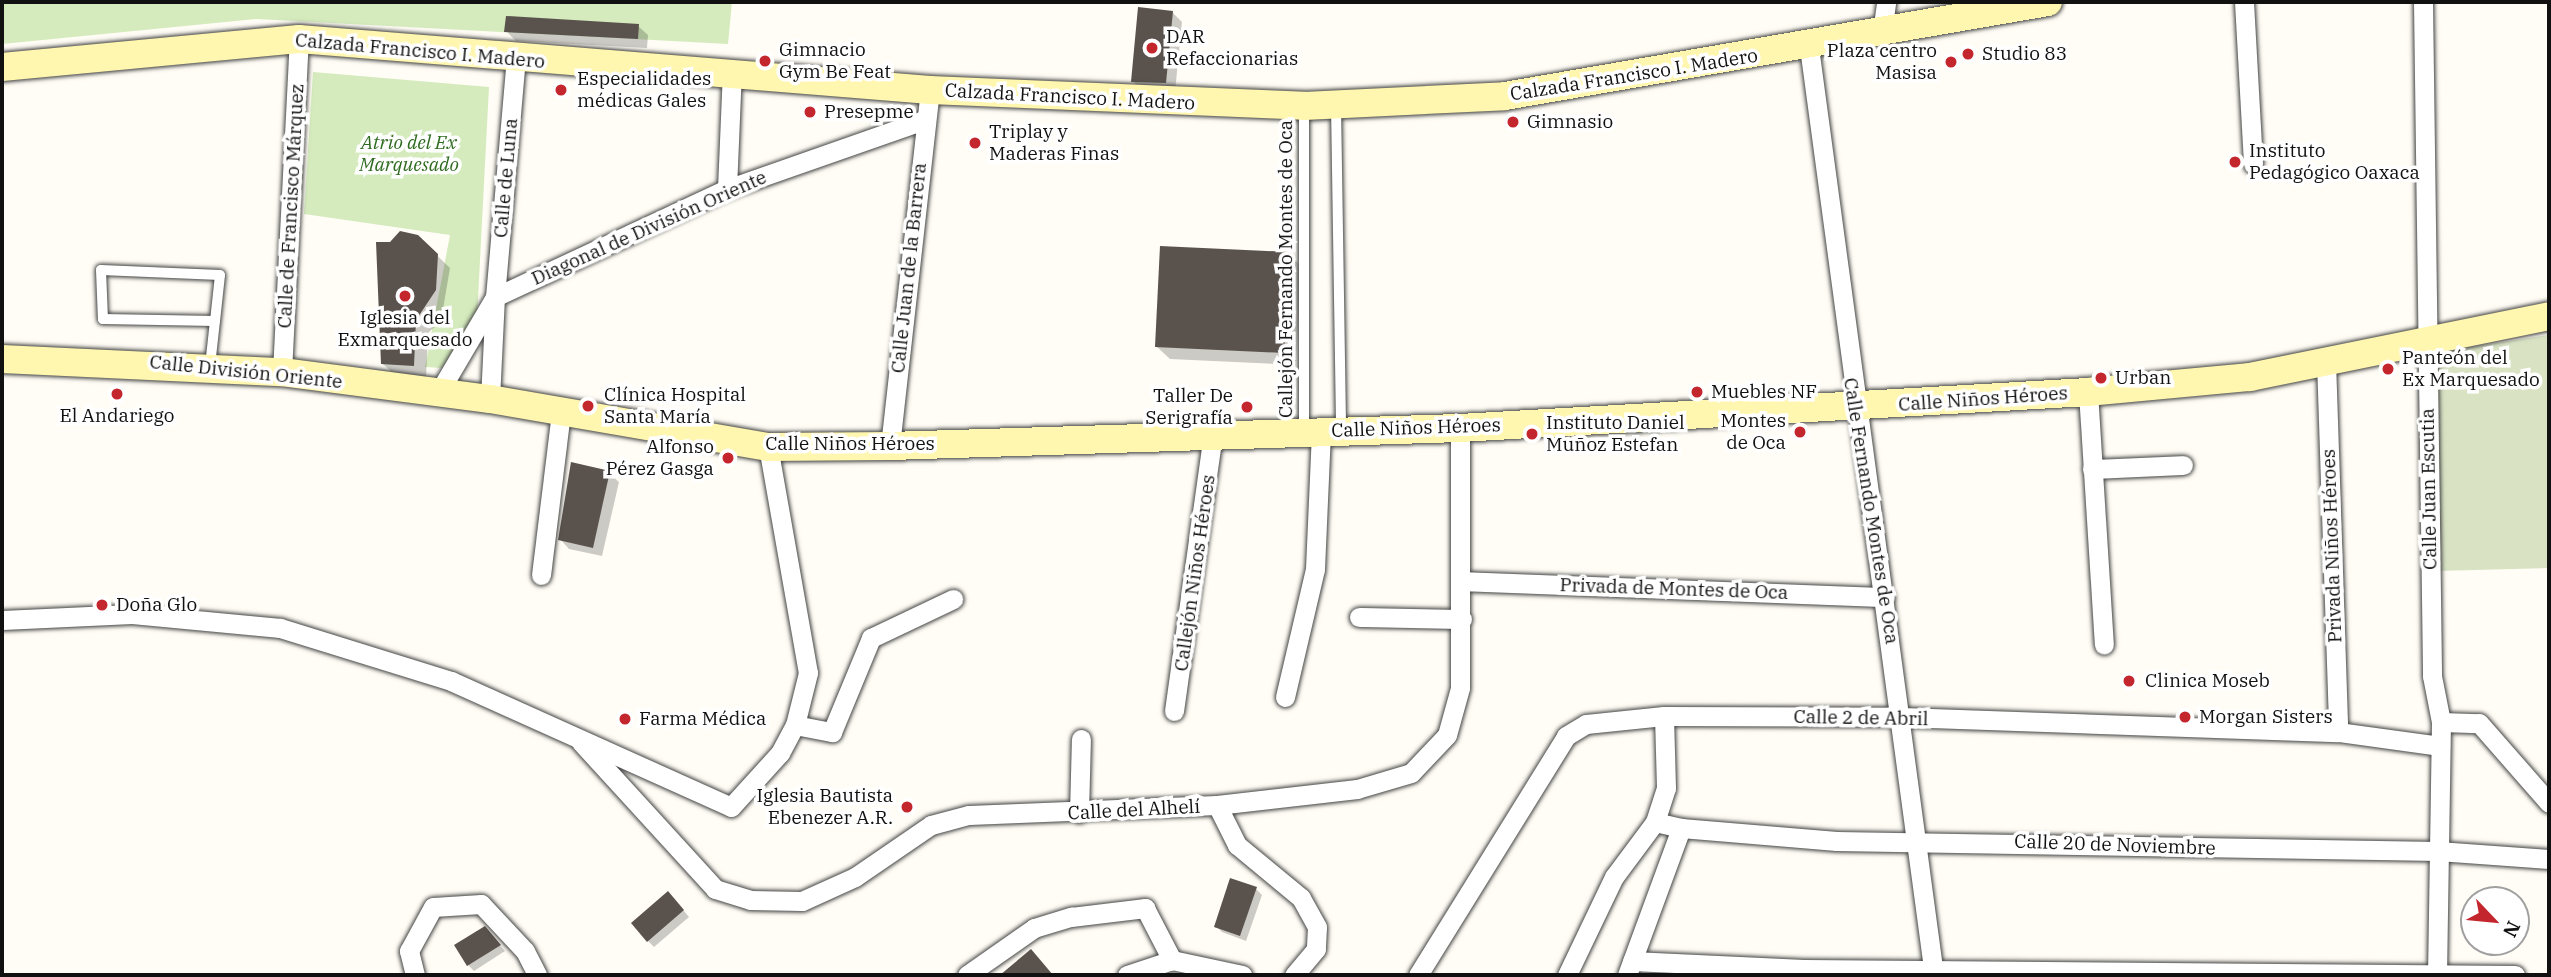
<!DOCTYPE html>
<html>
<head>
<meta charset="utf-8">
<style>
  body { margin:0 }
  #map { position:relative; width:2551px; height:977px; overflow:hidden; background:#fffdf5; font-family:"IBM Plex Serif",serif }
  div>[style] { position:absolute }
  .green>* { inset:0; background:#d5ebbd }
  .cemetery>* { inset:0; background:#d9e3c4 }
  .shadow>* { inset:0; background:#0003 }
  .building>* { inset:0; background:#5a524d }
  .roads { filter:drop-shadow(0 0 2px #444) drop-shadow(0 0 2px #444) }
  .lane>* { height:10px; margin:-5px; padding:0 5px; transform-origin:5px; border-radius:5px; background:#fff }
  .street>* { height:19px; margin:-9.5px; padding:0 9.5px; transform-origin:9.5px; border-radius:9.5px; background:#fff }
  .secondary>* { height:28px; margin:-14px; padding:0 14px; transform-origin:14px; border-radius:14px; background:#fff6b0 }
  .dots>* { width:19px; height:19px; translate:-50% -50%; box-sizing:border-box; border:4px solid #fff; border-radius:50% }
  span { translate:-50% -50%; white-space:nowrap; text-align:center; line-height:1.15; -webkit-text-stroke:7px #fff; paint-order:stroke }
  .poi-label { font-size:19px; color:#111 }
  .left { translate:0 -50%; text-align:left }
  .right { translate:-100% -50%; text-align:right }
  .street-label { font-size:19px; color:#111 }
  .park-label { font-size:19px; color:#2f6b1f; font-style:italic }
  .frame { position:absolute; inset:0; border:4px solid #111; pointer-events:none }
  .north { position:absolute; left:2460px; top:886px; width:70px; height:70px; box-sizing:border-box; background:#fff; border:2px solid #a0a0a0; border-radius:50%; rotate:116deg; font-size:19px; font-weight:700; line-height:28px; text-align:center; color:#111 }
  .north::after { content:''; display:block; margin:auto; width:24px; height:32px; background:#c4262e; clip-path:polygon(50% 0,100% 100%,50% 72%,0 100%) }
</style>
</head>
<body>
<div id="map">
  <div class="green">
    <i style="clip-path:polygon(2px 2px,732px 2px,728px 44px,257px 19px,2px 44px)"></i>
    <i style="clip-path:polygon(313px 72px,489px 87px,477px 318px,442px 368px,425px 367px,450px 235px,304px 214px)"></i>
  </div>
  <div class="cemetery">
    <i style="clip-path:polygon(2549px 335px,2549px 568px,2436px 571px,2430px 353px)"></i>
  </div>
  <div class="shadow">
    <i style="clip-path:polygon(1172px 12px,1182px 22px,1175px 92px,1142px 91px,1133px 81px)"></i>
    <i style="clip-path:polygon(638px 26px,648px 35px,647px 48px,516px 41px,506px 31px)"></i>
    <i style="clip-path:polygon(417px 236px,450px 268px,441px 321px,428px 333px,426px 378px,396px 376px,383px 364px)"></i>
    <i style="clip-path:polygon(1289px 253px,1301px 266px,1296px 365px,1170px 359px,1157px 347px)"></i>
    <i style="clip-path:polygon(609px 473px,619px 482px,602px 556px,569px 549px,560px 539px)"></i>
    <i style="clip-path:polygon(1256px 889px,1262px 895px,1246px 941px,1222px 932px,1216px 926px)"></i>
    <i style="clip-path:polygon(674px 899px,689px 917px,654px 947px,648px 941px)"></i>
    <i style="clip-path:polygon(490px 934px,505px 951px,474px 971px,468px 965px)"></i>
  </div>
  <div class="building">
    <i style="clip-path:polygon(1138px 7px,1173px 11px,1166px 83px,1131px 82px)"></i>
    <i style="clip-path:polygon(506px 16px,639px 24px,638px 39px,504px 32px)"></i>
    <i style="clip-path:polygon(400px 231px,418px 235px,438px 254px,436px 290px,416px 320px,414px 366px,381px 364px,376px 242px,390px 242px)"></i>
    <i style="clip-path:polygon(1160px 246px,1289px 252px,1284px 353px,1155px 347px)"></i>
    <i style="clip-path:polygon(571px 462px,610px 471px,593px 548px,558px 540px)"></i>
    <i style="clip-path:polygon(1230px 878px,1257px 887px,1240px 936px,1214px 927px)"></i>
    <i style="clip-path:polygon(668px 891px,684px 910px,647px 942px,631px 923px)"></i>
    <i style="clip-path:polygon(485px 926px,501px 945px,467px 966px,454px 945px)"></i>
    <i style="clip-path:polygon(1031px 949px,1053px 975px,1000px 975px)"></i>
  </div>
  <div class="roads">
    <div class="lane">
      <i style="left:1336px;top:105px;width:325px;rotate:89.1deg"></i>
      <i style="left:1304px;top:110px;width:321px;rotate:90deg"></i>
      <i style="left:210px;top:366px;width:45px;rotate:-83.7deg"></i>
      <i style="left:215px;top:321px;width:46px;rotate:-83.8deg"></i>
      <i style="left:220px;top:275px;width:119px;rotate:-177.6deg"></i>
      <i style="left:101px;top:270px;width:49px;rotate:87.7deg"></i>
      <i style="left:103px;top:319px;width:112px;rotate:1deg"></i>
    </div>
    <div class="street">
      <i style="left:2244px;top:2px;width:162px;rotate:86.8deg"></i>
      <i style="left:2423px;top:2px;width:674px;rotate:89.23deg"></i>
      <i style="left:2432px;top:676px;width:47px;rotate:78.9deg"></i>
      <i style="left:2441px;top:722px;width:253px;rotate:90.9deg"></i>
      <i style="left:1882px;top:32px;width:30px;rotate:-82deg"></i>
      <i style="left:1809px;top:47px;width:936px;rotate:82.33deg"></i>
      <i style="left:727px;top:189px;width:117px;rotate:-87.6deg"></i>
      <i style="left:2326px;top:361px;width:371px;rotate:88.1deg"></i>
      <i style="left:282px;top:372px;width:333px;rotate:-87.1deg"></i>
      <i style="left:439px;top:392px;width:110px;rotate:-59.5deg"></i>
      <i style="left:495px;top:297px;width:239px;rotate:-85deg"></i>
      <i style="left:2088px;top:392px;width:253px;rotate:86.4deg"></i>
      <i style="left:490px;top:399px;width:102px;rotate:-87.2deg"></i>
      <i style="left:495px;top:297px;width:256px;rotate:-25deg"></i>
      <i style="left:727px;top:189px;width:209px;rotate:-19.3deg"></i>
      <i style="left:890px;top:446px;width:358px;rotate:-83.6deg"></i>
      <i style="left:2092px;top:469px;width:91px;rotate:-2.5deg"></i>
      <i style="left:541px;top:575px;width:163px;rotate:-83deg"></i>
      <i style="left:1462px;top:581px;width:423px;rotate:2.2deg"></i>
      <i style="left:1359px;top:617px;width:103px;rotate:1.1deg"></i>
      <i style="left:2px;top:620px;width:130px;rotate:-2.6deg"></i>
      <i style="left:132px;top:614px;width:149px;rotate:5.4deg"></i>
      <i style="left:280px;top:628px;width:179px;rotate:17.2deg"></i>
      <i style="left:451px;top:681px;width:307px;rotate:24.2deg"></i>
      <i style="left:731px;top:807px;width:73px;rotate:-47.8deg"></i>
      <i style="left:780px;top:753px;width:32px;rotate:-62deg"></i>
      <i style="left:795px;top:725px;width:54px;rotate:-76deg"></i>
      <i style="left:808px;top:673px;width:230px;rotate:-100deg"></i>
      <i style="left:1285px;top:697px;width:131px;rotate:-76.8deg"></i>
      <i style="left:1315px;top:569px;width:138px;rotate:-87.5deg"></i>
      <i style="left:1174px;top:711px;width:280px;rotate:-82deg"></i>
      <i style="left:1664px;top:716px;width:72px;rotate:88.4deg"></i>
      <i style="left:1666px;top:788px;width:36px;rotate:108deg"></i>
      <i style="left:1655px;top:822px;width:27px;rotate:13deg"></i>
      <i style="left:1681px;top:828px;width:156px;rotate:4.8deg"></i>
      <i style="left:1836px;top:841px;width:602px;rotate:0.95deg"></i>
      <i style="left:2438px;top:851px;width:111px;rotate:4.1deg"></i>
      <i style="left:2441px;top:722px;width:38px;rotate:2deg"></i>
      <i style="left:2479px;top:723px;width:106px;rotate:48.8deg"></i>
      <i style="left:795px;top:725px;width:38px;rotate:11deg"></i>
      <i style="left:832px;top:732px;width:102px;rotate:-67.5deg"></i>
      <i style="left:871px;top:638px;width:91px;rotate:-25.4deg"></i>
      <i style="left:581px;top:742px;width:199px;rotate:47.6deg"></i>
      <i style="left:715px;top:889px;width:37px;rotate:17deg"></i>
      <i style="left:750px;top:900px;width:52px;rotate:1.1deg"></i>
      <i style="left:802px;top:901px;width:58px;rotate:-24.4deg"></i>
      <i style="left:855px;top:877px;width:92px;rotate:-34.4deg"></i>
      <i style="left:931px;top:825px;width:39px;rotate:-15deg"></i>
      <i style="left:969px;top:815px;width:248px;rotate:-2.3deg"></i>
      <i style="left:1217px;top:805px;width:141px;rotate:-6.5deg"></i>
      <i style="left:1357px;top:789px;width:56px;rotate:-16.5deg"></i>
      <i style="left:1411px;top:773px;width:52px;rotate:-46.5deg"></i>
      <i style="left:1447px;top:735px;width:49px;rotate:-74.5deg"></i>
      <i style="left:1460px;top:688px;width:260px;rotate:-90deg"></i>
      <i style="left:1217px;top:805px;width:45px;rotate:63.4deg"></i>
      <i style="left:1237px;top:845px;width:83px;rotate:39.6deg"></i>
      <i style="left:1301px;top:898px;width:33px;rotate:61deg"></i>
      <i style="left:1317px;top:927px;width:22px;rotate:93deg"></i>
      <i style="left:1316px;top:949px;width:34px;rotate:130deg"></i>
      <i style="left:1079px;top:813px;width:74px;rotate:-88.5deg"></i>
      <i style="left:1632px;top:961px;width:172px;rotate:2.7deg"></i>
      <i style="left:1804px;top:969px;width:711px;rotate:0.48deg"></i>
      <i style="left:415px;top:975px;width:25px;rotate:-104deg"></i>
      <i style="left:409px;top:951px;width:50px;rotate:-61.4deg"></i>
      <i style="left:433px;top:907px;width:48px;rotate:-3.6deg"></i>
      <i style="left:481px;top:904px;width:64px;rotate:46.9deg"></i>
      <i style="left:525px;top:951px;width:27px;rotate:63deg"></i>
      <i style="left:967px;top:975px;width:82px;rotate:-35deg"></i>
      <i style="left:1034px;top:928px;width:39px;rotate:-17deg"></i>
      <i style="left:1071px;top:917px;width:75px;rotate:-6.9deg"></i>
      <i style="left:1145px;top:908px;width:59px;rotate:62.6deg"></i>
      <i style="left:1127px;top:975px;width:47px;rotate:-18.4deg"></i>
      <i style="left:1172px;top:960px;width:72px;rotate:12.1deg"></i>
      <i style="left:1418px;top:975px;width:281px;rotate:-58.2deg"></i>
      <i style="left:1566px;top:736px;width:23px;rotate:-31deg"></i>
      <i style="left:1586px;top:724px;width:78px;rotate:-5.9deg"></i>
      <i style="left:1664px;top:716px;width:238px;rotate:0.2deg"></i>
      <i style="left:1902px;top:717px;width:436px;rotate:2deg"></i>
      <i style="left:2338px;top:732px;width:103px;rotate:7.8deg"></i>
      <i style="left:1567px;top:975px;width:109px;rotate:-64.4deg"></i>
      <i style="left:1614px;top:877px;width:69px;rotate:-53.3deg"></i>
      <i style="left:1627px;top:975px;width:157px;rotate:-69.8deg"></i>
    </div>
    <div class="secondary">
      <i style="left:2px;top:67px;width:298px;rotate:-5.4deg"></i>
      <i style="left:299px;top:39px;width:633px;rotate:4.62deg"></i>
      <i style="left:930px;top:90px;width:374px;rotate:2.4deg"></i>
      <i style="left:1304px;top:106px;width:201px;rotate:-2.8deg"></i>
      <i style="left:1505px;top:96px;width:551px;rotate:-9.82deg"></i>
      <i style="left:2px;top:359px;width:280px;rotate:2.7deg"></i>
      <i style="left:282px;top:372px;width:210px;rotate:7.4deg"></i>
      <i style="left:490px;top:399px;width:282px;rotate:9.8deg"></i>
      <i style="left:768px;top:447px;width:122px;rotate:-0.5deg"></i>
      <i style="left:890px;top:446px;width:570px;rotate:-1.81deg"></i>
      <i style="left:1460px;top:428px;width:629px;rotate:-3.28deg"></i>
      <i style="left:2088px;top:392px;width:163px;rotate:-5.3deg"></i>
      <i style="left:2250px;top:377px;width:305px;rotate:-11.5deg"></i>
    </div>
  </div>
  <div class="dots">
    <i style="left:1152px;top:48px;background:#c4262e"></i>
    <i style="left:1968px;top:54px;background:#c4262e"></i>
    <i style="left:765px;top:61px;background:#c4262e"></i>
    <i style="left:1951px;top:62px;background:#c4262e"></i>
    <i style="left:561px;top:90px;background:#c4262e"></i>
    <i style="left:810px;top:112px;background:#c4262e"></i>
    <i style="left:1513px;top:122px;background:#c4262e"></i>
    <i style="left:975px;top:143px;background:#c4262e"></i>
    <i style="left:2235px;top:162px;background:#c4262e"></i>
    <i style="left:405px;top:296px;background:#c4262e"></i>
    <i style="left:2388px;top:369px;background:#c4262e"></i>
    <i style="left:2101px;top:378px;background:#c4262e"></i>
    <i style="left:1697px;top:392px;background:#c4262e"></i>
    <i style="left:117px;top:394px;background:#c4262e"></i>
    <i style="left:588px;top:406px;background:#c4262e"></i>
    <i style="left:1247px;top:407px;background:#c4262e"></i>
    <i style="left:1800px;top:432px;background:#c4262e"></i>
    <i style="left:1532px;top:434px;background:#c4262e"></i>
    <i style="left:728px;top:458px;background:#c4262e"></i>
    <i style="left:102px;top:605px;background:#c4262e"></i>
    <i style="left:2129px;top:681px;background:#c4262e"></i>
    <i style="left:2185px;top:717px;background:#c4262e"></i>
    <i style="left:625px;top:719px;background:#c4262e"></i>
    <i style="left:907px;top:807px;background:#c4262e"></i>
  </div>
  <div class="poi-label">
    <span class="left" style="left:1166px;top:48px">DAR<br>Refaccionarias</span>
    <span class="left" style="left:779px;top:61px">Gimnacio<br>Gym Be Feat</span>
    <span class="right" style="left:1937px;top:62px">Plaza centro<br>Masisa</span>
    <span class="left" style="left:1982px;top:54px">Studio 83</span>
    <span class="left" style="left:577px;top:90px">Especialidades<br>médicas Gales</span>
    <span class="left" style="left:824px;top:112px">Presepme</span>
    <span class="left" style="left:1527px;top:122px">Gimnasio</span>
    <span class="left" style="left:989px;top:143px">Triplay y<br>Maderas Finas</span>
    <span class="left" style="left:2249px;top:162px">Instituto<br>Pedagógico Oaxaca</span>
    <span style="left:405px;top:329px">Iglesia del<br>Exmarquesado</span>
    <span class="left" style="left:2402px;top:369px">Panteón del<br>Ex Marquesado</span>
    <span class="left" style="left:2115px;top:378px">Urban</span>
    <span class="left" style="left:1711px;top:392px">Muebles NF</span>
    <span class="left" style="left:604px;top:406px">Clínica Hospital<br>Santa María</span>
    <span class="right" style="left:1233px;top:407px">Taller De<br>Serigrafía</span>
    <span style="left:117px;top:416px">El Andariego</span>
    <span class="right" style="left:1786px;top:432px">Montes<br>de Oca</span>
    <span class="left" style="left:1546px;top:434px">Instituto Daniel<br>Muñoz Estefan</span>
    <span class="right" style="left:714px;top:458px">Alfonso<br>Pérez Gasga</span>
    <span class="left" style="left:116px;top:605px">Doña Glo</span>
    <span class="left" style="left:2145px;top:681px">Clinica Moseb</span>
    <span class="left" style="left:2199px;top:717px">Morgan Sisters</span>
    <span class="left" style="left:639px;top:719px">Farma Médica</span>
    <span class="right" style="left:893px;top:807px">Iglesia Bautista<br>Ebenezer A.R.</span>
  </div>
  <div class="street-label">
    <span style="left:420px;top:51px;rotate:5deg">Calzada Francisco I. Madero</span>
    <span style="left:1634px;top:75px;rotate:-9deg">Calzada Francisco I. Madero</span>
    <span style="left:1070px;top:97px;rotate:3deg">Calzada Francisco I. Madero</span>
    <span style="left:506px;top:178px;rotate:-85deg">Calle de Luna</span>
    <span style="left:291px;top:206px;rotate:-87deg">Calle de Francisco Márquez</span>
    <span style="left:649px;top:228px;rotate:-24deg">Diagonal de División Oriente</span>
    <span style="left:909px;top:268px;rotate:-84deg">Calle Juan de la Barrera</span>
    <span style="left:1286px;top:269px;rotate:-90deg">Callejón Fernando Montes de Oca</span>
    <span style="left:246px;top:372px;rotate:6deg">Calle División Oriente</span>
    <span style="left:1983px;top:399px;rotate:-4deg">Calle Niños Héroes</span>
    <span style="left:1416px;top:428px;rotate:-2deg">Calle Niños Héroes</span>
    <span style="left:850px;top:444px">Calle Niños Héroes</span>
    <span style="left:2429px;top:489px;rotate:-91deg">Calle Juan Escutia</span>
    <span style="left:1871px;top:511px;rotate:81deg">Calle Fernando Montes de Oca</span>
    <span style="left:2332px;top:546px;rotate:-92deg">Privada Niños Héroes</span>
    <span style="left:1195px;top:573px;rotate:-82deg">Callejón Niños Héroes</span>
    <span style="left:1674px;top:589px;rotate:2deg">Privada de Montes de Oca</span>
    <span style="left:1861px;top:718px;rotate:1deg">Calle 2 de Abril</span>
    <span style="left:1134px;top:810px;rotate:-3deg">Calle del Alhelí</span>
    <span style="left:2115px;top:845px;rotate:2deg">Calle 20 de Noviembre</span>
  </div>
  <div class="park-label">
    <span style="left:409px;top:154px">Atrio del Ex<br>Marquesado</span>
  </div>
  <div class="frame"></div>
  <div class="north">N</div>
</div>
</body>
</html>
